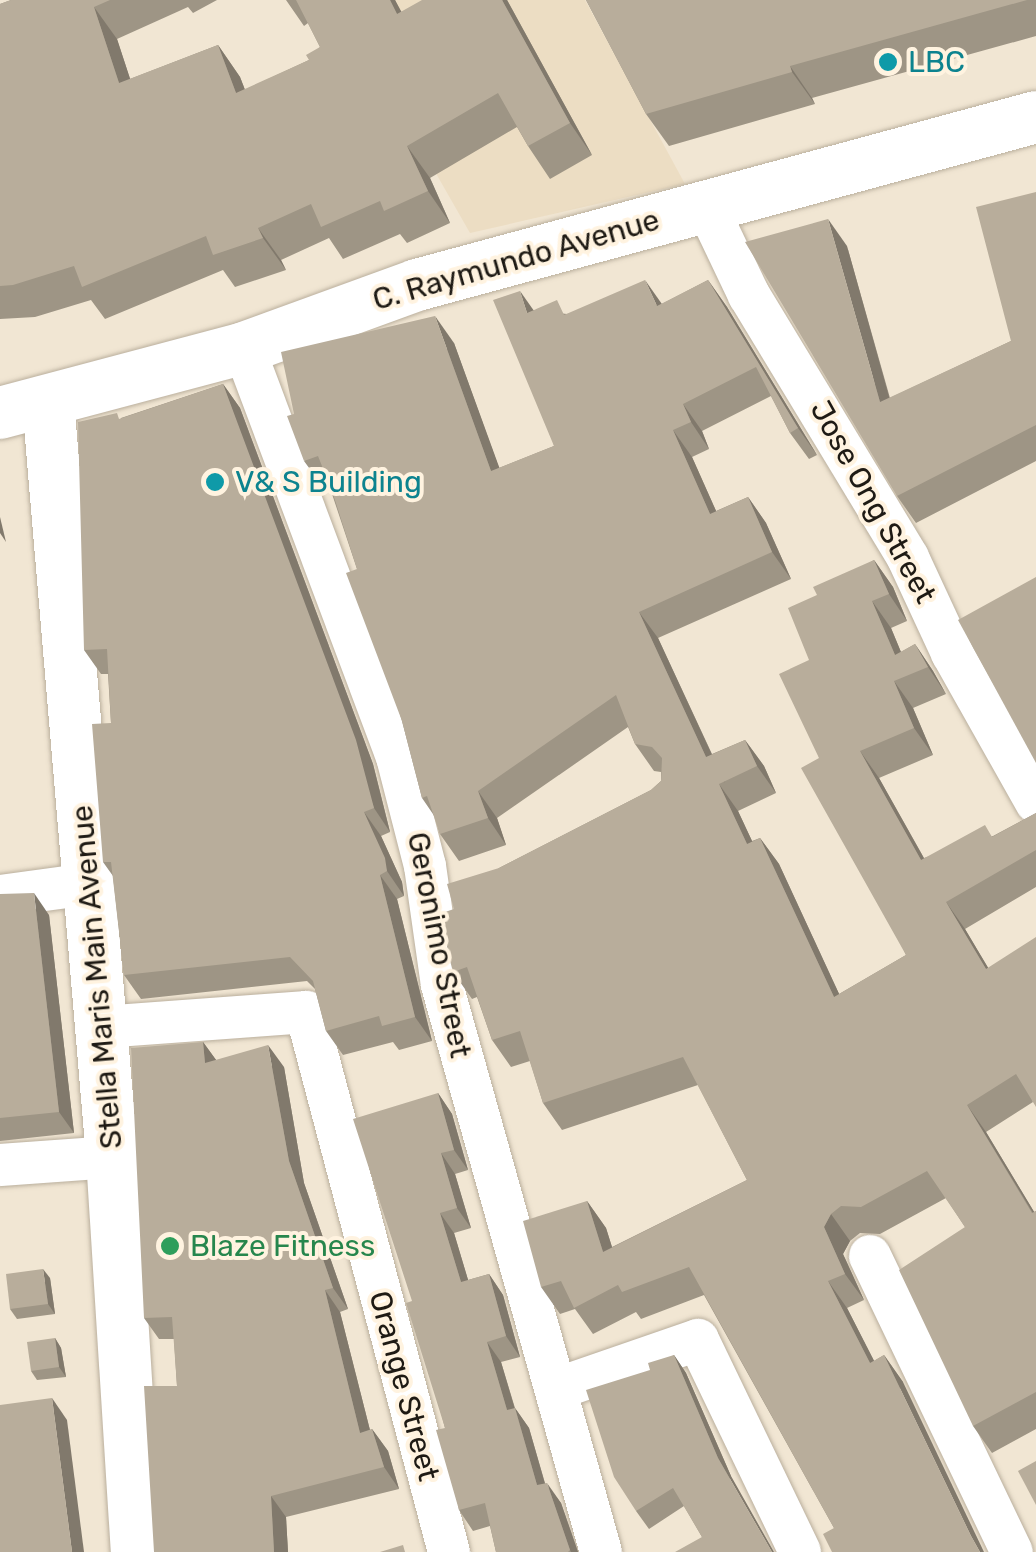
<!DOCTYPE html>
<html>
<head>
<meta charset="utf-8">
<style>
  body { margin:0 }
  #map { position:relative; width:1036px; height:1552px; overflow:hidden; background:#f1e6d3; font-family:Rubik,sans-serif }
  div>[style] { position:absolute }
  .built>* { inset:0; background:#ecddc3 }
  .roads { filter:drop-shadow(0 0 2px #baaf9d) drop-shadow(0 0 2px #baaf9d) }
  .minor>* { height:42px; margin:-21px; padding:0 21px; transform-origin:21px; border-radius:21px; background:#fff }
  .major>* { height:52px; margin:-26px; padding:0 26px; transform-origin:26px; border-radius:26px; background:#fff }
  .wall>* { inset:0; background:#9e9585 }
  .shaded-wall>* { inset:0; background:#81796c }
  .building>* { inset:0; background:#b8ad9b }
  .dots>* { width:28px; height:28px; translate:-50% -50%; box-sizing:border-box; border:5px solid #fff3e0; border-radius:50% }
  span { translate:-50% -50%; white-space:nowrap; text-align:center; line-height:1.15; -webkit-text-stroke:8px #fff3e0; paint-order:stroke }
  .culture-label { font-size:30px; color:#0d838f }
  .left { translate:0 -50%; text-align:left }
  .street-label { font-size:30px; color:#1e1a14 }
  .leisure-label { font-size:30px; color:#27864d }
</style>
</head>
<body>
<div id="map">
  <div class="built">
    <i style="clip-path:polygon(337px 0,585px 0,685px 184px,470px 233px)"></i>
  </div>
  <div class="roads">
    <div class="minor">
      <i style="left:706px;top:205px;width:100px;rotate:64.5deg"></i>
      <i style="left:749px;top:295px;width:307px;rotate:58.8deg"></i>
      <i style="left:908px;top:558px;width:105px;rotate:65.1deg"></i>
      <i style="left:952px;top:653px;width:171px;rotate:60.6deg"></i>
      <i style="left:244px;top:348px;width:437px;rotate:69.5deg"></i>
      <i style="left:397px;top:757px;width:113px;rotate:75.6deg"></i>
      <i style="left:425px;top:866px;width:120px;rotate:81.9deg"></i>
      <i style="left:442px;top:985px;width:589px;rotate:74.34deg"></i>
      <i style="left:0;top:896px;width:90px;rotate:-7.7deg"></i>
      <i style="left:102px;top:1027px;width:205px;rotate:-4.2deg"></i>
      <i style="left:306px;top:1012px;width:559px;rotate:75.17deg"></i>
      <i style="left:0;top:1165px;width:112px;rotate:-4.1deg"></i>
      <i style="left:870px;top:1256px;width:328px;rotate:64.4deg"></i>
      <i style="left:559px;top:1388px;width:147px;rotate:-19.1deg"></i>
      <i style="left:698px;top:1340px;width:235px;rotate:64.3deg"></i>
    </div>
    <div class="major">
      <i style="left:48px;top:402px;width:758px;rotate:85.15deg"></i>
      <i style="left:112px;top:1157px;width:396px;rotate:86.4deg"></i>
      <i style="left:0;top:413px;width:253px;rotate:-14.9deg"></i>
      <i style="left:244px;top:348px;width:184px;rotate:-20deg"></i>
      <i style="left:417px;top:285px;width:641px;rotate:-15.18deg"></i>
    </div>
  </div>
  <div class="wall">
    <i style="clip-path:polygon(11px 0,217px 0,193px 13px,188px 7px,117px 39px,130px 79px,218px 45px,240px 77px,245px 90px,309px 60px,320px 47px,308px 23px,304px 26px,286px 0,395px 0,401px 12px,507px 0,592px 155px,550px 179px,528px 146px,517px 127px,430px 178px,450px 223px,407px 243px,400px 234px,343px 259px,329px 238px,281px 260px,286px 270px,235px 287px,223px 270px,105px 319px,91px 300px,35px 317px,0 319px,0 4px)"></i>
    <i style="clip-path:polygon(586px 0,1036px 0,1036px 36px,812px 98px,815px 104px,669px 146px,646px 114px)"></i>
    <i style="clip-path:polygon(1036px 192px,1036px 461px,916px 523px,897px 496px,847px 246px,890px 398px,1011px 341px)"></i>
    <i style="clip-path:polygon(708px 280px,727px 307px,817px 455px,809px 459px,790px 433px,771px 396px,702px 431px,709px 449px,692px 457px,716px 511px,748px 497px,766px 523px,791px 579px,658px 638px,712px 754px,745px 740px,764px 766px,776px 793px,738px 811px,752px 841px,760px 838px,779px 864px,839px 994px,906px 955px,819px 758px,809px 660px,817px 595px,874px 560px,893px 587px,907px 621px,891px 628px,901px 652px,915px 644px,933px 671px,946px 694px,913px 708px,933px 755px,879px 778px,924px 858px,993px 836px,1036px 813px,1036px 887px,965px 929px,988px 968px,1033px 1102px,986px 1132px,1034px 1212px,1036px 1211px,1036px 1429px,992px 1453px,973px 1426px,965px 1227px,946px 1198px,880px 1234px,860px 1233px,850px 1241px,843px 1254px,864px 1300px,847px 1308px,874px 1361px,884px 1355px,903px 1382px,834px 1528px,704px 1295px,641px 1319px,636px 1312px,593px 1334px,575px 1309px,560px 1314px,541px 1287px,587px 1201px,606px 1228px,612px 1247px,747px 1180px,698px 1085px,562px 1130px,543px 1103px,530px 1061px,511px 1067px,492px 1040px,477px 997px,472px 999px,453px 972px,454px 909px,499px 868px,651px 790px,661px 781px,661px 772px,654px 771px,635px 744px,628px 727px,497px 818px,506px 845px,459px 861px,440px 834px,435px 817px,422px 798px,402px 721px,357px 569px,329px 485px,323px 487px,304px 461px,454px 343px,499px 468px,554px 446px,533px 310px,567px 314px,662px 304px)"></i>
    <i style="clip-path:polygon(223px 384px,240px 408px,373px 764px,390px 832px,381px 836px,402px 882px,404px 896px,397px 899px,432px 1041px,399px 1050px,393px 1042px,343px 1055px,326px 1031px,315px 989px,307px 981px,141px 999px,124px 975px,113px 876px,103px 862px,111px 723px,108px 674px,101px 674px,84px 650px,121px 418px)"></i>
    <i style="clip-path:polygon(0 894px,49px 915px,74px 1133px,0 1141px)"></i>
    <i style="clip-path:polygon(203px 1042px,216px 1060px,284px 1067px,304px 1183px,348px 1309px,340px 1312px,370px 1430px,372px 1429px,388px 1451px,399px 1489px,286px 1517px,288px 1552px,154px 1552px,177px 1386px,174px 1339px,159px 1339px,144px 1318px)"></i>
    <i style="clip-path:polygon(438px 1093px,452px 1114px,468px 1170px,455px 1174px,471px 1228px,454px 1233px,468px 1280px,489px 1274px,503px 1295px,520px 1357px,501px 1362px,515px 1408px,529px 1428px,545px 1483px,561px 1503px,578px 1552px,496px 1552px,490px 1526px,473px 1531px,459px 1510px,445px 1428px,412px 1301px)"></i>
    <i style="clip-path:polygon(50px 1278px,55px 1314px,17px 1319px,10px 1309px)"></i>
    <i style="clip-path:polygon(55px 1338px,61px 1348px,66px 1377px,37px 1380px,31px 1371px)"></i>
    <i style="clip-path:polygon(674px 1355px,686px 1373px,731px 1476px,702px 1537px,684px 1506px,649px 1529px,636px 1511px,650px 1370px)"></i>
  </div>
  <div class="shaded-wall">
    <i style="clip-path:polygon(390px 0,395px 0,420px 46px,397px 14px)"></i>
    <i style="clip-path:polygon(502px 0,507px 0,592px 155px,570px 123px)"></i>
    <i style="clip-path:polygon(94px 7px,117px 39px,142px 115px,119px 83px)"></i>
    <i style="clip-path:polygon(218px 45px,240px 77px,259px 126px,236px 93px)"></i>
    <i style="clip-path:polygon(790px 66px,812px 98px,815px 104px,792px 72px)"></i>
    <i style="clip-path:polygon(407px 146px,430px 178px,450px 223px,428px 191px)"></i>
    <i style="clip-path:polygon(828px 219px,847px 246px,898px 429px,880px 402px)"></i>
    <i style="clip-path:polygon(258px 228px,281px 260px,286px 270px,263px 238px)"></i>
    <i style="clip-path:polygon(645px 280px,664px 307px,657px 306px)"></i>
    <i style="clip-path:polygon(708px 280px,727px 307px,817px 455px,798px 428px)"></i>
    <i style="clip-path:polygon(520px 291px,539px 318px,527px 313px)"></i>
    <i style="clip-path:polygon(435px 316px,454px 343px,510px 497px,491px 471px)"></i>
    <i style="clip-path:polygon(223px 384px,240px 408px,373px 764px,390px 832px,374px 808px)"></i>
    <i style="clip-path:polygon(683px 404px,702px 431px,709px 449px,691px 422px)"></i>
    <i style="clip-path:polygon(673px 430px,692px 457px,729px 540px,710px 514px)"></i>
    <i style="clip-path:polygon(748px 497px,766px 523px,791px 579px,772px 552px)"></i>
    <i style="clip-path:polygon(0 517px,6px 542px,0 533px)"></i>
    <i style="clip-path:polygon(874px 560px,893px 587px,907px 621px,889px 594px)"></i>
    <i style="clip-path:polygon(872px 601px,891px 628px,910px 674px,895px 655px)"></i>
    <i style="clip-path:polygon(639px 612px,658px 638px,725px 783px,706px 757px)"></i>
    <i style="clip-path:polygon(915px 644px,933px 671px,946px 694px,928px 667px)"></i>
    <i style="clip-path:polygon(894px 681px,913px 708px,933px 755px,914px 728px)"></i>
    <i style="clip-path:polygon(745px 740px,764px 766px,776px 793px,757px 766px)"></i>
    <i style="clip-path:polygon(860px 751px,879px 778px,940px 887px,921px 860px)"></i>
    <i style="clip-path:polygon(719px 784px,738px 811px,766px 871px,747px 844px)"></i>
    <i style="clip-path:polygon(478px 791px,497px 818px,506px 845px,488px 818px)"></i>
    <i style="clip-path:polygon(364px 812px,381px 836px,402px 882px,404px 896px,387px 871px)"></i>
    <i style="clip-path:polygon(760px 838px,779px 864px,853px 1024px,834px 997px)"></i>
    <i style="clip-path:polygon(380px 875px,397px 899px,432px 1041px,415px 1017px)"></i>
    <i style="clip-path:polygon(34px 893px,49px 915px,74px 1133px,59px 1112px)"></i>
    <i style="clip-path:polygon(946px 902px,965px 929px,1005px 996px,986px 969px)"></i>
    <i style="clip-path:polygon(203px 1042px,219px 1064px,205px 1063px)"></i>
    <i style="clip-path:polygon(268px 1045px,284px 1067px,304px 1183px,348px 1309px,333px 1288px,289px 1161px)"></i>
    <i style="clip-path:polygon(438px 1093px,452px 1114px,468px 1170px,454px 1150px)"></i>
    <i style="clip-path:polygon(967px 1105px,986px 1132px,1036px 1215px,1036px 1218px)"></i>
    <i style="clip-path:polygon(441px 1153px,455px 1174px,471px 1228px,457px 1208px)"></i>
    <i style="clip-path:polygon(587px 1201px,606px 1228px,622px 1279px,603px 1252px)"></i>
    <i style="clip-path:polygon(440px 1213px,454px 1233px,475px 1303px,461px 1282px)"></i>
    <i style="clip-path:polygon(831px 1214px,850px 1241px,843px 1254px,864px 1300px,845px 1274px,824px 1227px)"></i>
    <i style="clip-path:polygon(43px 1269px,50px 1278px,55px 1314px,48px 1304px)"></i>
    <i style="clip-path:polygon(489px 1274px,503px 1295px,520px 1357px,506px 1336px)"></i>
    <i style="clip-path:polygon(828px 1281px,847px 1308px,889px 1390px,870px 1363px)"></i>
    <i style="clip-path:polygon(325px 1290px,340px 1312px,376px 1454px,360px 1433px)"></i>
    <i style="clip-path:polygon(55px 1338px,61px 1348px,66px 1377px,59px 1367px)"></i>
    <i style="clip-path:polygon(487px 1342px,501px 1362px,521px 1430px,507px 1410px)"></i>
    <i style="clip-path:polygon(674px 1355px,686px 1373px,731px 1476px,774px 1552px,772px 1552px,718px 1458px)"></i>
    <i style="clip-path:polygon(884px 1355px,903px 1382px,984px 1552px,980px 1552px,971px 1536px)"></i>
    <i style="clip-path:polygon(52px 1398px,67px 1420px,84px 1552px,72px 1552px)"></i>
    <i style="clip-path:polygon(515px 1408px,529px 1428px,551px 1505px,537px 1485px)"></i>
    <i style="clip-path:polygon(372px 1429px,388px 1451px,399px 1489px,384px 1467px)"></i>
    <i style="clip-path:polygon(547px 1483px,561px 1503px,578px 1552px,571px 1552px,570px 1550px)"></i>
    <i style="clip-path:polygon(271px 1496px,286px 1517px,288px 1552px,274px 1552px)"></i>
  </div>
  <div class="building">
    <i style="clip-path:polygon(11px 0,110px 0,94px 7px,119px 83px,218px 45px,236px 93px,309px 60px,306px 55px,320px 47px,296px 0,390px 0,397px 14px,422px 0,502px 0,570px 123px,528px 146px,498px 93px,407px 146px,428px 191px,384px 211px,380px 201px,321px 227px,311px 204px,258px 228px,263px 238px,213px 255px,206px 236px,82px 287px,74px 266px,13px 285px,0 286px,0 4px)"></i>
    <i style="clip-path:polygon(586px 0,1027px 0,790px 66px,792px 72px,646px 114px)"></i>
    <i style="clip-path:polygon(1036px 192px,1036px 425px,897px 496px,745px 242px,828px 219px,880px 402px,1011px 341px,976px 207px)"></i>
    <i style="clip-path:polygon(645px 280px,657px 306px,708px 280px,798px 428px,790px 433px,756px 367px,683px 404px,691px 422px,673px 430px,710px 514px,748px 497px,772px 552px,639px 612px,706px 757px,745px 740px,757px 766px,719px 784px,747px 844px,760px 838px,834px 997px,906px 955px,801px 768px,819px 758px,779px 674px,809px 660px,788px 608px,817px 595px,813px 587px,874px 560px,889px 594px,872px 601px,895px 655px,915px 644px,928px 667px,894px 681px,914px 728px,860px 751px,921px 860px,985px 825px,992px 837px,1036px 813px,1036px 850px,946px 902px,986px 969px,1036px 937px,1036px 1107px,1016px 1074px,967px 1105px,1032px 1213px,1036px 1211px,1036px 1392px,973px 1426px,899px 1270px,965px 1227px,927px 1171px,861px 1207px,841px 1206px,831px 1214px,824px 1227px,845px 1274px,828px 1281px,870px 1363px,884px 1355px,971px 1536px,980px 1552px,832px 1552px,823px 1534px,834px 1528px,689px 1267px,622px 1292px,618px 1285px,574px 1308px,561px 1281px,541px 1287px,523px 1221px,587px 1201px,603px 1252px,747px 1180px,683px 1057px,543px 1103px,520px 1031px,492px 1040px,467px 967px,453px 972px,448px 953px,442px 913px,454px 909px,447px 884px,499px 868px,651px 790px,661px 781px,662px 758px,652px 747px,635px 744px,616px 695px,478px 791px,488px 818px,440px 834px,427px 796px,422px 798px,402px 721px,346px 573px,357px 569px,333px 494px,318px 456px,304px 461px,287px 416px,294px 414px,281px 352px,435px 316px,491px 471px,554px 446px,493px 300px,520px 291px,527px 313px,557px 300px,564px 315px)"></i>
    <i style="clip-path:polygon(223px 384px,356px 740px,374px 808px,364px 812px,385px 858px,387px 871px,380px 875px,415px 1017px,382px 1026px,379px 1016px,326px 1031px,313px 981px,290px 957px,124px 975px,111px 862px,103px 862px,92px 724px,111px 723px,107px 649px,84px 650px,78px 422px,117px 413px,119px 419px)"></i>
    <i style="clip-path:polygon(1036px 577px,1036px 763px,958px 620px)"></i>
    <i style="clip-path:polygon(34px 893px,59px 1112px,0 1118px,0 894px)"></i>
    <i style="clip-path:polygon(203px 1042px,205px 1063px,268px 1045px,289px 1161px,333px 1288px,325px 1290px,360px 1433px,372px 1429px,384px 1467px,271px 1496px,274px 1552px,154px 1552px,144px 1386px,177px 1386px,172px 1317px,144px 1318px,131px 1048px)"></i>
    <i style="clip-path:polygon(438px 1093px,454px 1150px,441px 1153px,457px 1208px,440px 1213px,461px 1282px,489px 1274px,506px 1336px,487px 1342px,507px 1410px,515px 1408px,537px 1485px,547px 1483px,570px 1550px,568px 1552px,496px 1552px,485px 1503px,459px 1510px,436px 1430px,445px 1428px,406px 1303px,412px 1301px,353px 1119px)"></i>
    <i style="clip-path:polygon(43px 1269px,48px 1304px,10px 1309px,6px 1274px)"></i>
    <i style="clip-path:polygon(55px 1338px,59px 1367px,31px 1371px,27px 1342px)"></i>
    <i style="clip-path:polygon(674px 1355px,718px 1458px,772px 1552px,675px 1552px,702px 1537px,673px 1488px,636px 1511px,614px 1477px,586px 1390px,650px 1370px,648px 1363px)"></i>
    <i style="clip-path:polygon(52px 1398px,72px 1552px,0 1552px,0 1405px)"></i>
    <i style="clip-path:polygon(1036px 1461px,1036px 1505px,1018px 1471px)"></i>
    <i style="clip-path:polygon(403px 1545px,405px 1552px,380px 1552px)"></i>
  </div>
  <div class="dots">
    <i style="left:888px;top:62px;background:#0f9aa8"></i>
    <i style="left:215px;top:482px;background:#0f9aa8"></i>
    <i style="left:170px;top:1246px;background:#2e9e5b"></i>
  </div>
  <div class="culture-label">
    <span class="left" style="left:908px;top:62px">LBC</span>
    <span class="left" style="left:235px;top:482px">V&amp; S Building</span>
  </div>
  <div class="street-label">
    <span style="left:516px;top:260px;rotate:-16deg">C. Raymundo Avenue</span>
    <span style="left:873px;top:502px;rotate:61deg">Jose Ong Street</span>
    <span style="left:439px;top:945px;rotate:79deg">Geronimo Street</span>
    <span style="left:97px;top:977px;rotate:-95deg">Stella Maris Main Avenue</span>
    <span style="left:404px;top:1386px;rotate:75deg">Orange Street</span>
  </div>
  <div class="leisure-label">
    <span class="left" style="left:190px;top:1246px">Blaze Fitness</span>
  </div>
</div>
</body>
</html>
